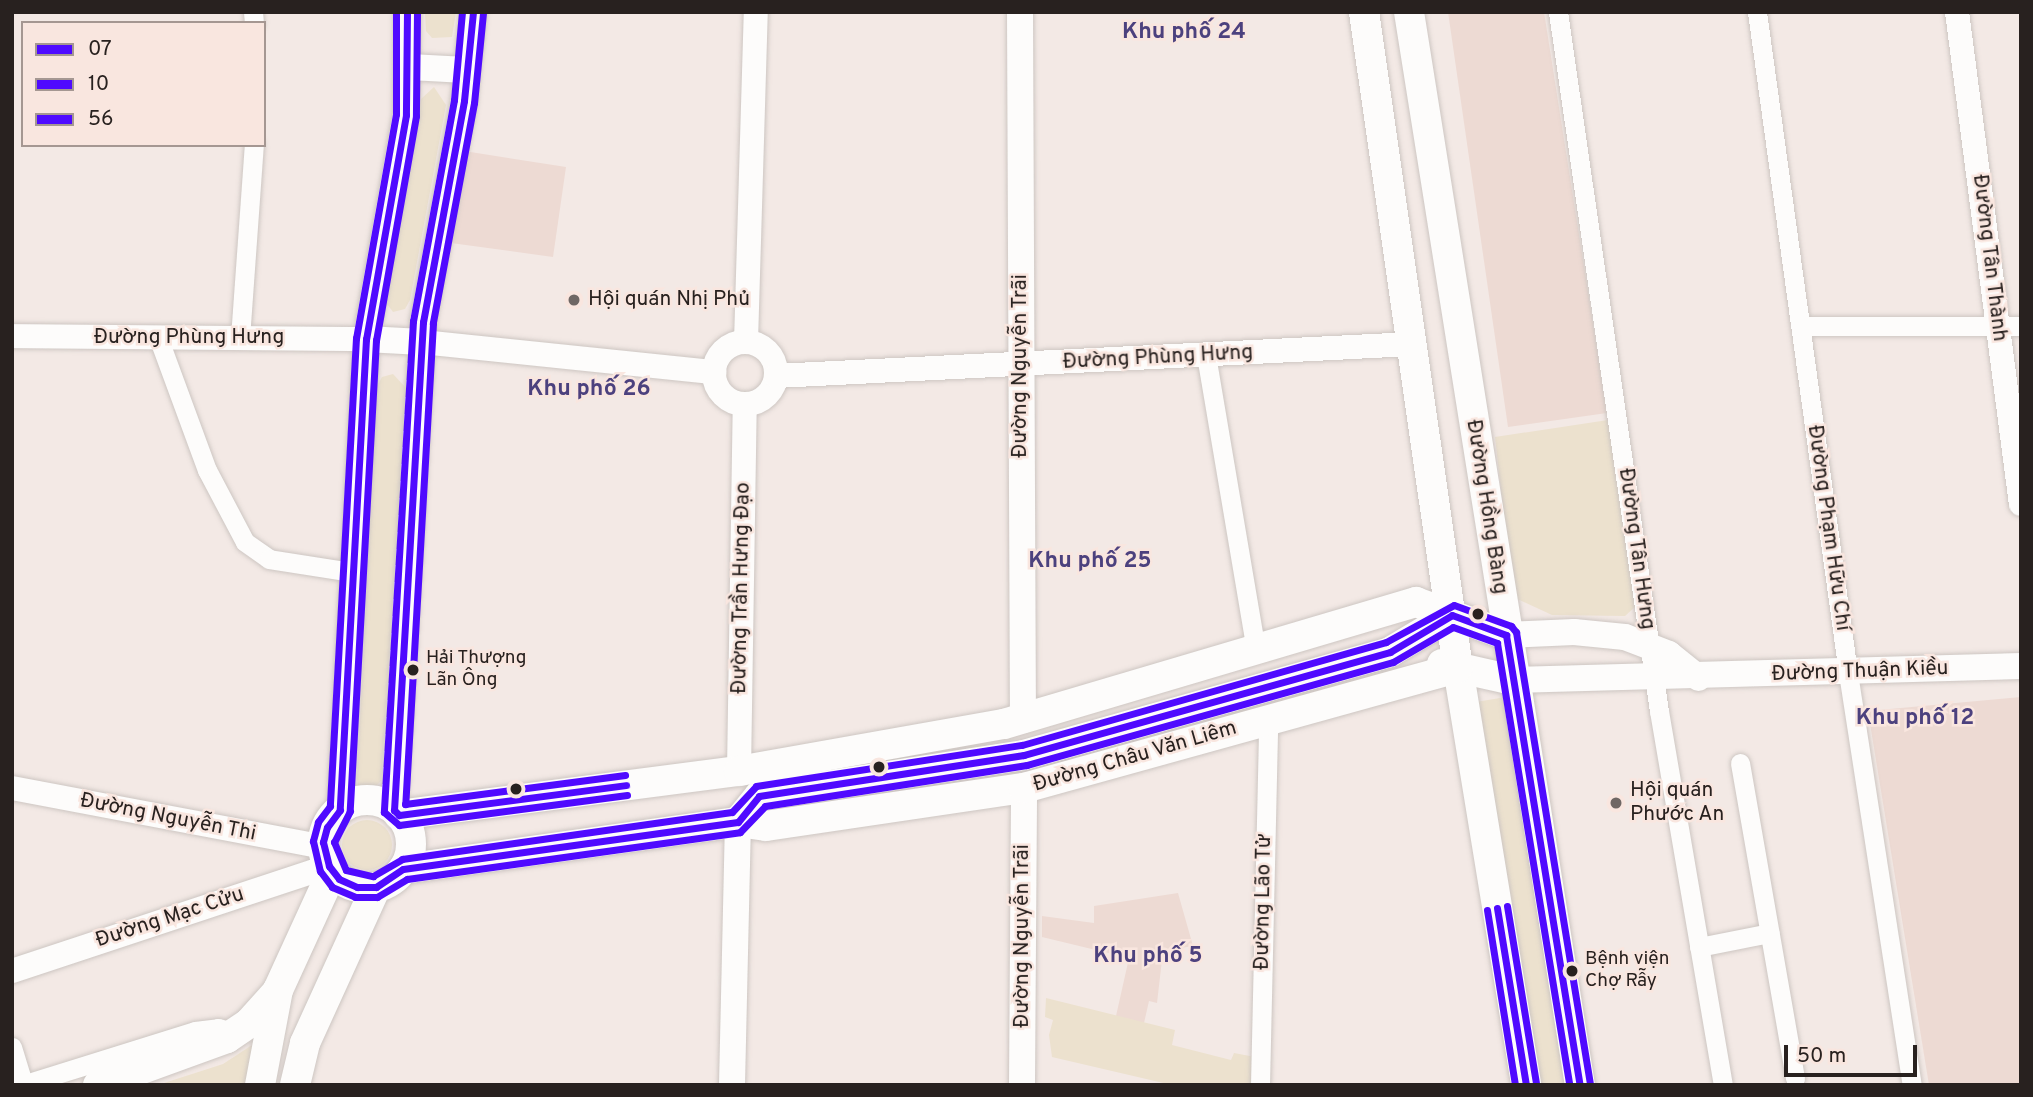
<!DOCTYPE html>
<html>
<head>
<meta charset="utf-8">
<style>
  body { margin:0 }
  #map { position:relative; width:2033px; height:1097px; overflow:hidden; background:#f3e9e5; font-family:Overpass,sans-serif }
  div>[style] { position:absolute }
  .built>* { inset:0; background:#eddad3 }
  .green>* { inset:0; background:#ece1ce }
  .round { border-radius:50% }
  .roads { filter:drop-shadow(0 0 2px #cdc6c2) drop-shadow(0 0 2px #cdc6c2) }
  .minor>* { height:19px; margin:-9.5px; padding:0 9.5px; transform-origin:9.5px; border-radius:9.5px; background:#fdfcfb }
  .tertiary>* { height:24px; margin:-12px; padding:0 12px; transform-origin:12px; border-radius:12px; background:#fdfcfb }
  .tertiary>.ring { margin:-12px; padding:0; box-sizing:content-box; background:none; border:24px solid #fdfcfb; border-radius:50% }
  .secondary>* { height:26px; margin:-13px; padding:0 13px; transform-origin:13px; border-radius:13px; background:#fdfcfb }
  .primary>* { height:30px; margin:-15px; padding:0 15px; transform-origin:15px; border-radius:15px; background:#fdfcfb }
  .primary>.ring { margin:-15px; padding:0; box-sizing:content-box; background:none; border:30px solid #fdfcfb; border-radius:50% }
  .bus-1>* { height:7px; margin:-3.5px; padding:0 3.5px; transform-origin:3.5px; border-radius:3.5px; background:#4f0aff }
  .bus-2>* { height:7px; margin:-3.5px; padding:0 3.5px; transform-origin:3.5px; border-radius:3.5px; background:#4f0aff }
  .bus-3>* { height:7px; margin:-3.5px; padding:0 3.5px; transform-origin:3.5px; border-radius:3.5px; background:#4f0aff }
  .dots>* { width:19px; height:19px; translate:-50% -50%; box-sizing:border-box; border:4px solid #f9e6df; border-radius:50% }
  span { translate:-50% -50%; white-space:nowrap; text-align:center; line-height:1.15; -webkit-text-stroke:5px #f9e6df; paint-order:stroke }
  .bus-label { font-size:19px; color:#28211f }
  .left { translate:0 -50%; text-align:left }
  .street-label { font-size:21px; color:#28211f }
  .poi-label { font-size:21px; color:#28211f }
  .neighbourhood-label { font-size:23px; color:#4c417e; font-weight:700 }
  .frame { position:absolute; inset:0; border:14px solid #28211f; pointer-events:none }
  .legend { position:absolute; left:21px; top:21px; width:245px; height:126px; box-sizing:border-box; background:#f9e6df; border:2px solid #a59792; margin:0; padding:9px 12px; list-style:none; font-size:21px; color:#28211f }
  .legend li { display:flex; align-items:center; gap:14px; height:35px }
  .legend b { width:35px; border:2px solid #a59792 }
  .scale { position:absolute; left:1784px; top:1045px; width:133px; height:32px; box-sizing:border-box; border:4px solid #28211f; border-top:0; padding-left:9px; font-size:21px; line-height:24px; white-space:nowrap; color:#28211f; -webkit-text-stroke:5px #f9e6df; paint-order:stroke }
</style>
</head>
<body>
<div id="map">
  <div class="built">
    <i style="clip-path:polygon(1448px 12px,1544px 12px,1607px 413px,1508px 427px)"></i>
    <i style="clip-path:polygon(464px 151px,566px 167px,553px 257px,451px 243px)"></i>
    <i style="clip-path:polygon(2021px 697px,2021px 1085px,1929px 1085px,1868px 711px)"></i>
    <i style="clip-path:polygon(1178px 893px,1193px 946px,1163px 951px,1157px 1003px,1149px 1001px,1144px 1023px,1116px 1016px,1129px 958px,1042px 937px,1042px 916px,1094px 923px,1094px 906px)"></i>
  </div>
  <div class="green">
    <i style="clip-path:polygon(425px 12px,456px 12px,452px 37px,432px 38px,426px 31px)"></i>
    <i style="clip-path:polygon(434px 87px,446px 105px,410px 300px,405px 309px,393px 312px,384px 300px,421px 99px)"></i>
    <i style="clip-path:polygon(393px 374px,406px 388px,381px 781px,368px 794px,359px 790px,357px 779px,377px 386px,382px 377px)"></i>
    <i style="clip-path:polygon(1608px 420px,1635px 607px,1625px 616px,1552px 615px,1513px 597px,1495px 437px)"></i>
    <i style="clip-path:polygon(1506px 697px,1569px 1085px,1537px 1085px,1476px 702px)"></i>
    <i class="round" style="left:342px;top:820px;width:50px;height:50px"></i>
    <i style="clip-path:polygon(1046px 998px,1175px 1030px,1172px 1045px,1231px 1060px,1234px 1053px,1255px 1057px,1255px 1085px,1172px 1085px,1052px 1057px,1049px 1035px,1053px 1020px,1045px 1017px)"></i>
    <i style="clip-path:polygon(260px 1040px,252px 1085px,158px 1085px,223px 1064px)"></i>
  </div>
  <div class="roads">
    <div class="minor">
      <i style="left:253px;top:12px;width:11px;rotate:85deg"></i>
      <i style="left:1558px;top:12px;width:706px;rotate:81.78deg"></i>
      <i style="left:1659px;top:711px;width:379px;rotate:80.3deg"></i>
      <i style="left:1757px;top:12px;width:667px;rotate:82.16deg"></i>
      <i style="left:1848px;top:673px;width:417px;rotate:81.2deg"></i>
      <i style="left:1801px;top:326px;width:220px"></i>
      <i style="left:158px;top:337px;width:142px;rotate:69.8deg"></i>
      <i style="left:207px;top:470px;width:81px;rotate:62.2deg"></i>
      <i style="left:245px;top:542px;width:29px;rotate:35deg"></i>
      <i style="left:269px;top:559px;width:83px;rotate:9deg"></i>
      <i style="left:240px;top:338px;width:194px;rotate:-85.9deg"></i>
      <i style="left:1206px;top:355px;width:300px;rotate:80.4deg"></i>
      <i style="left:1740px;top:763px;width:320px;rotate:80.1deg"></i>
      <i style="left:1699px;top:947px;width:72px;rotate:-11.2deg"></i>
      <i style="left:12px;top:1047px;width:39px;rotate:73deg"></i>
      <i style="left:22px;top:1085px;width:181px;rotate:-17.3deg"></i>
      <i style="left:195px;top:1031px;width:23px;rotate:-7deg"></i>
      <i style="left:218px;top:1028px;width:18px;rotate:16deg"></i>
      <i style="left:1260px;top:1085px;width:365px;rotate:-88.7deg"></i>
    </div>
    <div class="tertiary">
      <i style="left:1957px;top:12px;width:496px;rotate:82.6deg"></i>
      <i style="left:12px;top:336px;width:354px;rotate:0.5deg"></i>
      <i class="ring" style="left:714px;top:342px;width:38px;height:38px"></i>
      <i style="left:422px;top:342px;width:294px;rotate:5.9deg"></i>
      <i style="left:746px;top:342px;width:330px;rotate:-88.3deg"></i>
      <i style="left:776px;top:376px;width:638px;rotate:-2.88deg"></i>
      <i style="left:739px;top:771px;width:366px;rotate:-89.1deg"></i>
      <i style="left:12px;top:788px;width:317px;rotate:10.7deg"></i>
      <i style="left:12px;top:971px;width:334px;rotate:-18.3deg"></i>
    </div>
    <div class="secondary">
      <i style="left:1020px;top:12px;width:708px;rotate:89.76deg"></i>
      <i style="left:409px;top:67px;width:58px;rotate:3deg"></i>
      <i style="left:366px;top:339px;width:56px;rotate:3.1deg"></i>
      <i style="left:1506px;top:635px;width:68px;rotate:-2.5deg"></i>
      <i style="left:1574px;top:632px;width:51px;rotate:5.6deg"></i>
      <i style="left:1625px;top:637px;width:47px;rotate:21.1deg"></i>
      <i style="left:1669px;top:654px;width:38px;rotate:39deg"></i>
      <i style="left:1513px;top:680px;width:508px;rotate:-1.58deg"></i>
      <i style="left:340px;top:810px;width:472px;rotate:-86.8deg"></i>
      <i style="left:366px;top:339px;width:228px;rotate:-79.9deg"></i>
      <i style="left:406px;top:115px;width:103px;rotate:-89.4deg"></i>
      <i style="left:394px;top:810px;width:489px;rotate:-86.6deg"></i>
      <i style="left:423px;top:322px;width:225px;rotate:-79.5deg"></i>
      <i style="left:464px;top:101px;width:89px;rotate:-84.2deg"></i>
      <i style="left:732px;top:1085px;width:263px;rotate:-88.7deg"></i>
      <i style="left:1022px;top:1085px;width:297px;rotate:-89.6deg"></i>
    </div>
    <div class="primary">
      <i style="left:1364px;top:12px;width:663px;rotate:81.85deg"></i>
      <i style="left:1458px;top:668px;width:423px;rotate:80.7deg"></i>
      <i style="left:1409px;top:12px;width:1087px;rotate:80.95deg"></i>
      <i style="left:1442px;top:664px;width:73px;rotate:12.7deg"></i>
      <i class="ring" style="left:323px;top:800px;width:58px;height:58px"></i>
      <i style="left:399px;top:815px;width:343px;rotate:-7.4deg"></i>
      <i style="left:739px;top:771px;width:269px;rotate:-10.1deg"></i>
      <i style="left:1004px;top:724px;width:430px;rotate:-16.5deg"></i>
      <i style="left:1416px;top:602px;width:96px;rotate:20.1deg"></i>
      <i style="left:738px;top:822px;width:33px;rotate:-51deg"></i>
      <i style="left:759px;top:796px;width:268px;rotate:-8.8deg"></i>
      <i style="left:1024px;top:755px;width:380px;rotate:-15.7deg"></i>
      <i style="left:1390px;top:652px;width:72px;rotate:-30.8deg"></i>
      <i style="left:403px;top:869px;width:338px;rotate:-8deg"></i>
      <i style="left:738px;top:822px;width:28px;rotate:8deg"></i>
      <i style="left:766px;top:826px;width:261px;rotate:-8.4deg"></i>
      <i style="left:1024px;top:788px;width:450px;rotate:-15.5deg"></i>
      <i style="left:98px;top:1085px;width:137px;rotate:-20deg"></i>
      <i style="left:227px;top:1038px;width:27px;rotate:-34deg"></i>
      <i style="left:249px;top:1023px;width:40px;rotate:-48deg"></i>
      <i style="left:260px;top:1085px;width:97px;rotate:-79.3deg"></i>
      <i style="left:278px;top:990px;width:130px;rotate:-65.4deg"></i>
      <i style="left:295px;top:1085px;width:43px;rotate:-76.6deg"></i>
      <i style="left:305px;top:1043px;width:171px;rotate:-65.5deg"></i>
    </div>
  </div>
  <div class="bus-1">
    <i style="left:407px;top:12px;width:103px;rotate:90.6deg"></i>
    <i style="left:406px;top:115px;width:228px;rotate:100.1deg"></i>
    <i style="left:366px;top:339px;width:472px;rotate:93.2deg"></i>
    <i style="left:340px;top:810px;width:21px;rotate:127deg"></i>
    <i style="left:327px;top:827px;width:16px;rotate:105deg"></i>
    <i style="left:323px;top:842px;width:25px;rotate:76deg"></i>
    <i style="left:329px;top:866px;width:16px;rotate:52deg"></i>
    <i style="left:339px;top:879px;width:20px;rotate:24deg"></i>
    <i style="left:357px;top:887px;width:19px"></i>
    <i style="left:376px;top:887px;width:32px;rotate:-34deg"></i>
    <i style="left:403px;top:869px;width:338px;rotate:-8deg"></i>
    <i style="left:738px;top:822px;width:33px;rotate:-51deg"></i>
    <i style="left:759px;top:796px;width:268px;rotate:-8.8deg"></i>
    <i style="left:1024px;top:755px;width:380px;rotate:-15.7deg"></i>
    <i style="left:1390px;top:652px;width:72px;rotate:-30.8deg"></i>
    <i style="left:1452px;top:615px;width:58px;rotate:20.3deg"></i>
    <i style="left:1506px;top:635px;width:456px;rotate:80.7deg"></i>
    <i style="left:473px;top:12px;width:89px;rotate:95.8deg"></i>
    <i style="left:464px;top:101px;width:225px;rotate:100.5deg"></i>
    <i style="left:423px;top:322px;width:489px;rotate:93.4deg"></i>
    <i style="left:394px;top:810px;width:7px;rotate:45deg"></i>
    <i style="left:399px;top:815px;width:229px;rotate:-7.5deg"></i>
    <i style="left:1497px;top:908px;width:179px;rotate:80.7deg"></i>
  </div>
  <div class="bus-2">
    <i style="left:396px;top:12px;width:102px;rotate:90deg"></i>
    <i style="left:396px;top:114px;width:228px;rotate:100.1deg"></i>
    <i style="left:356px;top:338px;width:469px;rotate:93.2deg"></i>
    <i style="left:330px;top:806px;width:20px;rotate:127deg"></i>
    <i style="left:318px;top:822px;width:20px;rotate:105deg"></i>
    <i style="left:313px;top:841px;width:31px;rotate:77deg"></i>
    <i style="left:320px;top:871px;width:20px;rotate:53deg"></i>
    <i style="left:332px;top:887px;width:25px;rotate:23deg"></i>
    <i style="left:355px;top:897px;width:22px"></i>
    <i style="left:377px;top:897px;width:35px;rotate:-31deg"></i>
    <i style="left:407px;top:879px;width:336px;rotate:-8deg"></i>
    <i style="left:740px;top:832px;width:36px;rotate:-46deg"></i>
    <i style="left:765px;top:806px;width:265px;rotate:-8.9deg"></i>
    <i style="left:1027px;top:765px;width:380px;rotate:-15.7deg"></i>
    <i style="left:1393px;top:662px;width:69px;rotate:-30.3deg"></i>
    <i style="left:1453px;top:627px;width:47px;rotate:20deg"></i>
    <i style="left:1497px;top:643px;width:448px;rotate:80.7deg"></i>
    <i style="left:462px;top:12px;width:88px;rotate:95.2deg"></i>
    <i style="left:454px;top:100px;width:225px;rotate:100.5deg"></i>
    <i style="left:413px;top:321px;width:492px;rotate:93.4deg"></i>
    <i style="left:384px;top:812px;width:20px;rotate:41deg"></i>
    <i style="left:399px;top:825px;width:230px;rotate:-7.5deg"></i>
    <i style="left:1487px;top:910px;width:177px;rotate:80.9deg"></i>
  </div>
  <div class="bus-3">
    <i style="left:417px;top:12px;width:104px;rotate:90.6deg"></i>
    <i style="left:416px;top:116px;width:228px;rotate:100.1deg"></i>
    <i style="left:376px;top:340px;width:472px;rotate:93.2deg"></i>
    <i style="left:350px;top:811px;width:35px;rotate:117deg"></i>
    <i style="left:334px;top:842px;width:30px;rotate:67deg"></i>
    <i style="left:346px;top:870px;width:28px;rotate:13deg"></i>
    <i style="left:373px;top:876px;width:34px;rotate:-30deg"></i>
    <i style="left:402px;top:859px;width:333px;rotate:-8.1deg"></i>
    <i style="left:732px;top:812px;width:35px;rotate:-47deg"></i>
    <i style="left:756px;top:786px;width:269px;rotate:-8.8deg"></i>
    <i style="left:1022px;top:745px;width:378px;rotate:-15.8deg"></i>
    <i style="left:1386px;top:642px;width:77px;rotate:-28.6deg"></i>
    <i style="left:1454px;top:605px;width:61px;rotate:20.2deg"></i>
    <i style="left:1511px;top:626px;width:8px;rotate:50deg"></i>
    <i style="left:1516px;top:632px;width:457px;rotate:80.7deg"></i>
    <i style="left:483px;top:13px;width:90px;rotate:95.7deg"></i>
    <i style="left:474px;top:103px;width:224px;rotate:100.6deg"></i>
    <i style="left:433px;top:323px;width:482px;rotate:93.3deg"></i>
    <i style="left:405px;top:804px;width:222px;rotate:-7.5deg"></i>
    <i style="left:1507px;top:906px;width:179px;rotate:80.7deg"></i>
  </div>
  <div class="dots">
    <i style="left:574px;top:300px;background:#6f6764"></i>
    <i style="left:1478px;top:614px;background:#28211f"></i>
    <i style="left:413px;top:670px;background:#28211f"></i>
    <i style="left:879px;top:767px;background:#28211f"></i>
    <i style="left:516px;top:789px;background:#28211f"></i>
    <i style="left:1616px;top:803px;background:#6f6764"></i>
    <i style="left:1572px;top:971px;background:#28211f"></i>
  </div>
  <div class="bus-label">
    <span class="left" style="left:426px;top:670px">Hải Thượng<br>Lãn Ông</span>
    <span class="left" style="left:1585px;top:971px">Bệnh viện<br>Chợ Rẫy</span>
  </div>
  <div class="street-label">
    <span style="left:1989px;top:258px;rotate:83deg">Đường Tân Thành</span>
    <span style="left:189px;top:338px">Đường Phùng Hưng</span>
    <span style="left:1158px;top:358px;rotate:-3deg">Đường Phùng Hưng</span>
    <span style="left:1021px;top:366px;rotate:-90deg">Đường Nguyễn Trãi</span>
    <span style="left:1486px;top:507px;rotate:81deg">Đường Hồng Bàng</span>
    <span style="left:1828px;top:528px;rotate:82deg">Đường Phạm Hữu Chí</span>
    <span style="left:1636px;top:549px;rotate:82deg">Đường Tân Hưng</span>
    <span style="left:742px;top:588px;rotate:-89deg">Đường Trần Hưng Đạo</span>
    <span style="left:1860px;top:672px;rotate:-2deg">Đường Thuận Kiều</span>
    <span style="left:1135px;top:757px;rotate:-16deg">Đường Châu Văn Liêm</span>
    <span style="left:168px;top:818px;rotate:11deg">Đường Nguyễn Thi</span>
    <span style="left:1264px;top:902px;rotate:-89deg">Đường Lão Tử</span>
    <span style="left:170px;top:918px;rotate:-18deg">Đường Mạc Cửu</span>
    <span style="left:1023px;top:936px;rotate:-90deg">Đường Nguyễn Trãi</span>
  </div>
  <div class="poi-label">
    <span class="left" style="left:588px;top:300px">Hội quán Nhị Phủ</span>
    <span class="left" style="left:1630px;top:803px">Hội quán<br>Phước An</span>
  </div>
  <div class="neighbourhood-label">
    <span style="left:1184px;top:33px">Khu phố 24</span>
    <span style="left:589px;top:390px">Khu phố 26</span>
    <span style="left:1090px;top:562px">Khu phố 25</span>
    <span style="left:1915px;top:719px">Khu phố 12</span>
    <span style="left:1148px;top:957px">Khu phố 5</span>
  </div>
  <div class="frame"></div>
  <ul class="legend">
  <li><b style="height:9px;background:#4f0aff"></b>07</li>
  <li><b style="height:9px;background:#4f0aff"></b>10</li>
  <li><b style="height:9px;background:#4f0aff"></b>56</li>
  </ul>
  <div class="scale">50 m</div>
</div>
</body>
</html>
